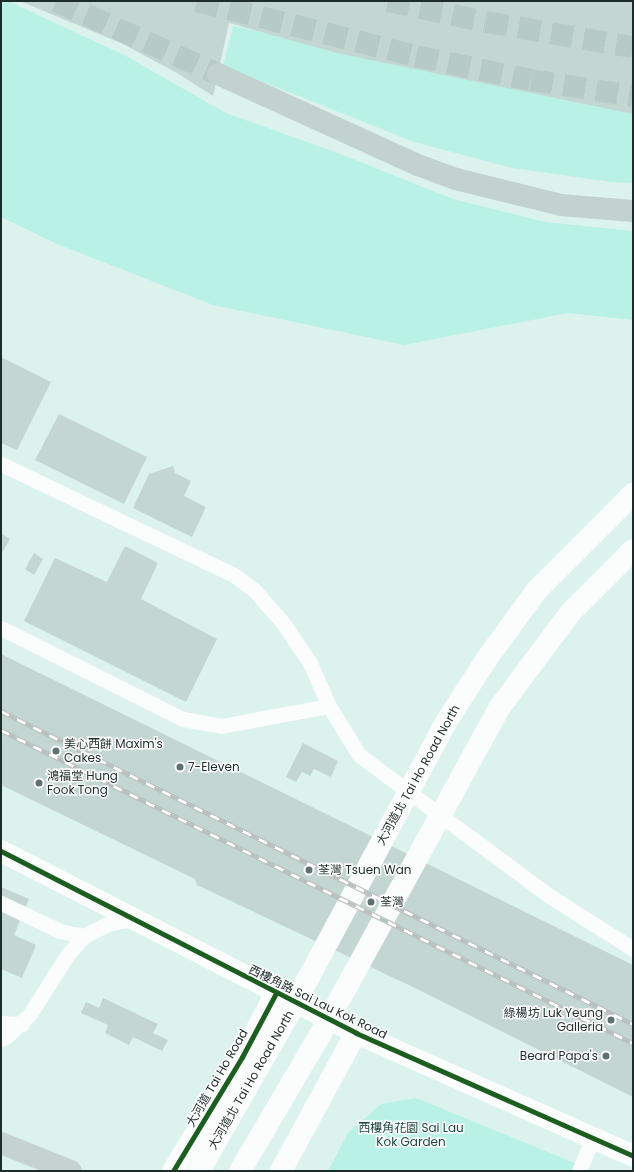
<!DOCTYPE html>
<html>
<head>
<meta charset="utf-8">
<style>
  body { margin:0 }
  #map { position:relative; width:634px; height:1172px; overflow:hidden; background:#dcf2ed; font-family:Poppins,"Noto Sans TC",sans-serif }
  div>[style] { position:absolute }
  .green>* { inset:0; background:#baf1e6 }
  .building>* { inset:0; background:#c4d6d2 }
  .highway-tunnel>* { height:22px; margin-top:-11px; transform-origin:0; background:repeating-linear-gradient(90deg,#b6cac6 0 22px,transparent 0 33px) }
  .lane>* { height:15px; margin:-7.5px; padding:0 7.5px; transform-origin:7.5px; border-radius:7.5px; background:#fafdfc }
  .secondary>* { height:22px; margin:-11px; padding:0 11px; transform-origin:11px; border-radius:11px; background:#fafdfc }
  .primary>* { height:22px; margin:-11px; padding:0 11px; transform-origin:11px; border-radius:11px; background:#c6d2cf }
  .highway>* { height:22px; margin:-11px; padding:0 11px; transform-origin:11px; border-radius:11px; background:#c2d2cf }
  .rail>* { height:4.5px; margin-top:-2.25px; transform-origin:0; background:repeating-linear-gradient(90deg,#fff 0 9px,#bac0be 0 18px); box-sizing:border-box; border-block:1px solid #bac0be }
  .cycleway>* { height:5px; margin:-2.5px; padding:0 2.5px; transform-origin:2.5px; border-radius:2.5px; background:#1b5e20 }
  .dots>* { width:11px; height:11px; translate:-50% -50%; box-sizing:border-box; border:2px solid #fff; border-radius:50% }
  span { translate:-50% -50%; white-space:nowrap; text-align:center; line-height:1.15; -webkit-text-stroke:3px #fff; paint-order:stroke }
  .poi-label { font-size:12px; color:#1c2c29 }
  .left { translate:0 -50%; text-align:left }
  .right { translate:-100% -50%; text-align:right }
  .street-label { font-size:12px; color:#1c2c29 }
  .park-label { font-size:12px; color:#1b453e }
  .frame { position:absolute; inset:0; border:2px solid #1c2c29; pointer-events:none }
</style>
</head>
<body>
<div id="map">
  <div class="green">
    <i style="clip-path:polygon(1px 1px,8px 1px,124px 55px,226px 113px,343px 155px,453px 199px,546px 222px,633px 231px,633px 320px,568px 313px,404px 345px,213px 305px,57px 244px,1px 217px)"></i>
    <i style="clip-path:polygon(233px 26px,633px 112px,633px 183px,611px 182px,513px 168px,414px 142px,223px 66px)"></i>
    <i style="clip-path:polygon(416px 1098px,594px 1171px,328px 1171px,348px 1133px,381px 1104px)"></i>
  </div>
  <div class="building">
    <i style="clip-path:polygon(20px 1px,633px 1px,633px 114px,337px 53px,229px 23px,213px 96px,177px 73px,123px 44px)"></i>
    <i style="clip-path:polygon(1px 357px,51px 382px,17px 450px,1px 443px)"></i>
    <i style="clip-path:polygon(59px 414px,147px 457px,124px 504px,35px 460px)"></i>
    <i style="clip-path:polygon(173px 466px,175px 473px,191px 481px,184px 496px,206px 507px,192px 537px,133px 508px,149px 474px)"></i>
    <i style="clip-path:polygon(1px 533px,10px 539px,1px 555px)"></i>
    <i style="clip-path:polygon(125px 546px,158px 563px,141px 599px,217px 639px,186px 702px,24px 621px,55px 558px,107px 582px)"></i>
    <i style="clip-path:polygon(34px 553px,43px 559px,34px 575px,25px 569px)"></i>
    <i style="clip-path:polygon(1px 654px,633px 965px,633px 1097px,413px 987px,197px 885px,195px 879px,1px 785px)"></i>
    <i style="clip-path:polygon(303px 743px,338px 761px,331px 777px,314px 769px,310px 776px,302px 772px,296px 782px,286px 777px)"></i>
    <i style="clip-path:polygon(1px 887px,29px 899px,14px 935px,36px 945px,22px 978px,1px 969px)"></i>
    <i style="clip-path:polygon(103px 998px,158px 1024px,153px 1033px,168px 1040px,162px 1051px,133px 1037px,129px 1045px,105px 1033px,108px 1025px,81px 1013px,86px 1002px,99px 1008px)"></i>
  </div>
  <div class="highway-tunnel">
    <i style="left:56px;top:1px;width:178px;rotate:24.3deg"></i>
    <i style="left:197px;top:1px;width:226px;rotate:14.1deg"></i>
    <i style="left:416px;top:56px;width:117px;rotate:11.8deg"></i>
    <i style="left:531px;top:80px;width:103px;rotate:8.9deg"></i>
    <i style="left:388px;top:1px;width:100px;rotate:12.1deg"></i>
    <i style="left:486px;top:22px;width:149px;rotate:9.7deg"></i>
  </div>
  <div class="lane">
    <i style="left:1px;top:464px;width:258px;rotate:25.5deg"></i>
    <i style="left:234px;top:575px;width:25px;rotate:37deg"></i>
    <i style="left:254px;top:590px;width:44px;rotate:48.7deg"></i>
    <i style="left:283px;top:623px;width:48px;rotate:56deg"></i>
    <i style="left:310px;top:663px;width:47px;rotate:66.2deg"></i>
    <i style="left:329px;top:706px;width:57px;rotate:58.5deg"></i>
    <i style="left:359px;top:755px;width:239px;rotate:36.5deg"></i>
    <i style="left:551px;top:897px;width:97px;rotate:32.4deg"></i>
    <i style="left:1px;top:628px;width:203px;rotate:26.6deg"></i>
    <i style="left:183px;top:719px;width:39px;rotate:10deg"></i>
    <i style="left:221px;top:726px;width:110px;rotate:-10.5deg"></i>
    <i style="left:1px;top:903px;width:65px;rotate:25.4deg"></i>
    <i style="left:60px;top:931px;width:25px;rotate:12deg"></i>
    <i style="left:1px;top:1023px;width:21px;rotate:3deg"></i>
    <i style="left:1px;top:1039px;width:5px;rotate:-22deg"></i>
    <i style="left:6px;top:1037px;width:33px;rotate:-44deg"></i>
    <i style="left:30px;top:1014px;width:71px;rotate:-57.7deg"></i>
    <i style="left:68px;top:954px;width:24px;rotate:-48deg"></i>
    <i style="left:84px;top:936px;width:27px;rotate:-27deg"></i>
    <i style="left:108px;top:924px;width:25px;rotate:-12deg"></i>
    <i style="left:579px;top:1171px;width:36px;rotate:-67deg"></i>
  </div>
  <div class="secondary">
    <i style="left:1px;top:851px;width:399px;rotate:27.1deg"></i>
    <i style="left:356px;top:1033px;width:303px;rotate:23.9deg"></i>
    <i style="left:173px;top:1171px;width:133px;rotate:-58.8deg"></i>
    <i style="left:242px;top:1057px;width:72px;rotate:-62deg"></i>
    <i style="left:199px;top:1171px;width:183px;rotate:-60.2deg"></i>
    <i style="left:290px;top:1012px;width:329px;rotate:-61.7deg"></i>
    <i style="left:446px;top:722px;width:77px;rotate:-57.1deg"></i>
    <i style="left:488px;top:657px;width:83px;rotate:-53.8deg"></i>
    <i style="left:537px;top:590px;width:136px;rotate:-45deg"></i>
    <i style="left:240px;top:1171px;width:166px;rotate:-59.6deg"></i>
    <i style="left:324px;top:1028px;width:366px;rotate:-61.3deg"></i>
    <i style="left:500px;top:707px;width:117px;rotate:-53.3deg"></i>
    <i style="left:570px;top:613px;width:89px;rotate:-45deg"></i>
    <i style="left:281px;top:1171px;width:157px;rotate:-61.5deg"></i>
  </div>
  <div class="primary">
    <i style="left:1px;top:1143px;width:75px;rotate:21.8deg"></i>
  </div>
  <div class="highway">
    <i style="left:218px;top:74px;width:220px;rotate:24.5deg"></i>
    <i style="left:418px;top:165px;width:40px;rotate:20.2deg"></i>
    <i style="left:456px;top:179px;width:108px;rotate:13.9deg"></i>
    <i style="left:561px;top:205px;width:72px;rotate:4.8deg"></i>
  </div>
  <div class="rail">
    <i style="left:1px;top:711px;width:705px;rotate:26.35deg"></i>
    <i style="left:1px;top:730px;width:705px;rotate:26.35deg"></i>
  </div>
  <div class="cycleway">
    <i style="left:1px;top:851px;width:399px;rotate:27.1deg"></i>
    <i style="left:356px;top:1033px;width:303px;rotate:23.9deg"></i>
    <i style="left:173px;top:1171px;width:133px;rotate:-58.8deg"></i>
    <i style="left:242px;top:1057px;width:72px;rotate:-62deg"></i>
  </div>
  <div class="dots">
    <i style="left:56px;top:751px;background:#5f716e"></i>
    <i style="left:180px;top:767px;background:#5f716e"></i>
    <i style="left:39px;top:783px;background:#5f716e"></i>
    <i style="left:309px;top:870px;background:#5f716e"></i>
    <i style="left:371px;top:902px;background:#5f716e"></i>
    <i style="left:611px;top:1020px;background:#5f716e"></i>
    <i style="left:606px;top:1056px;background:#5f716e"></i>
  </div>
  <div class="poi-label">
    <span class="left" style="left:64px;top:751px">美心西餅 Maxim's<br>Cakes</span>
    <span class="left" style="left:188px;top:767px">7-Eleven</span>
    <span class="left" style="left:47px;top:783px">鴻福堂 Hung<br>Fook Tong</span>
    <span class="left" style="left:318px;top:870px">荃灣 Tsuen Wan</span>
    <span class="left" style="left:380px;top:902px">荃灣</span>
    <span class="right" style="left:603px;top:1020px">綠楊坊 Luk Yeung<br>Galleria</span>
    <span class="right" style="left:598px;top:1056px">Beard Papa's</span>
  </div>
  <div class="street-label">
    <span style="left:418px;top:775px;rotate:-61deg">大河道北 Tai Ho Road North</span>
    <span style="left:318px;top:1002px;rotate:26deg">西樓角路 Sai Lau Kok Road</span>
    <span style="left:217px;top:1078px;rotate:-60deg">大河道 Tai Ho Road</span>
    <span style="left:251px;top:1080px;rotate:-60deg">大河道北 Tai Ho Road North</span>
  </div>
  <div class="park-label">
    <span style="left:411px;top:1135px">西樓角花園 Sai Lau<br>Kok Garden</span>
  </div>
  <div class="frame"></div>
</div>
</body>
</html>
